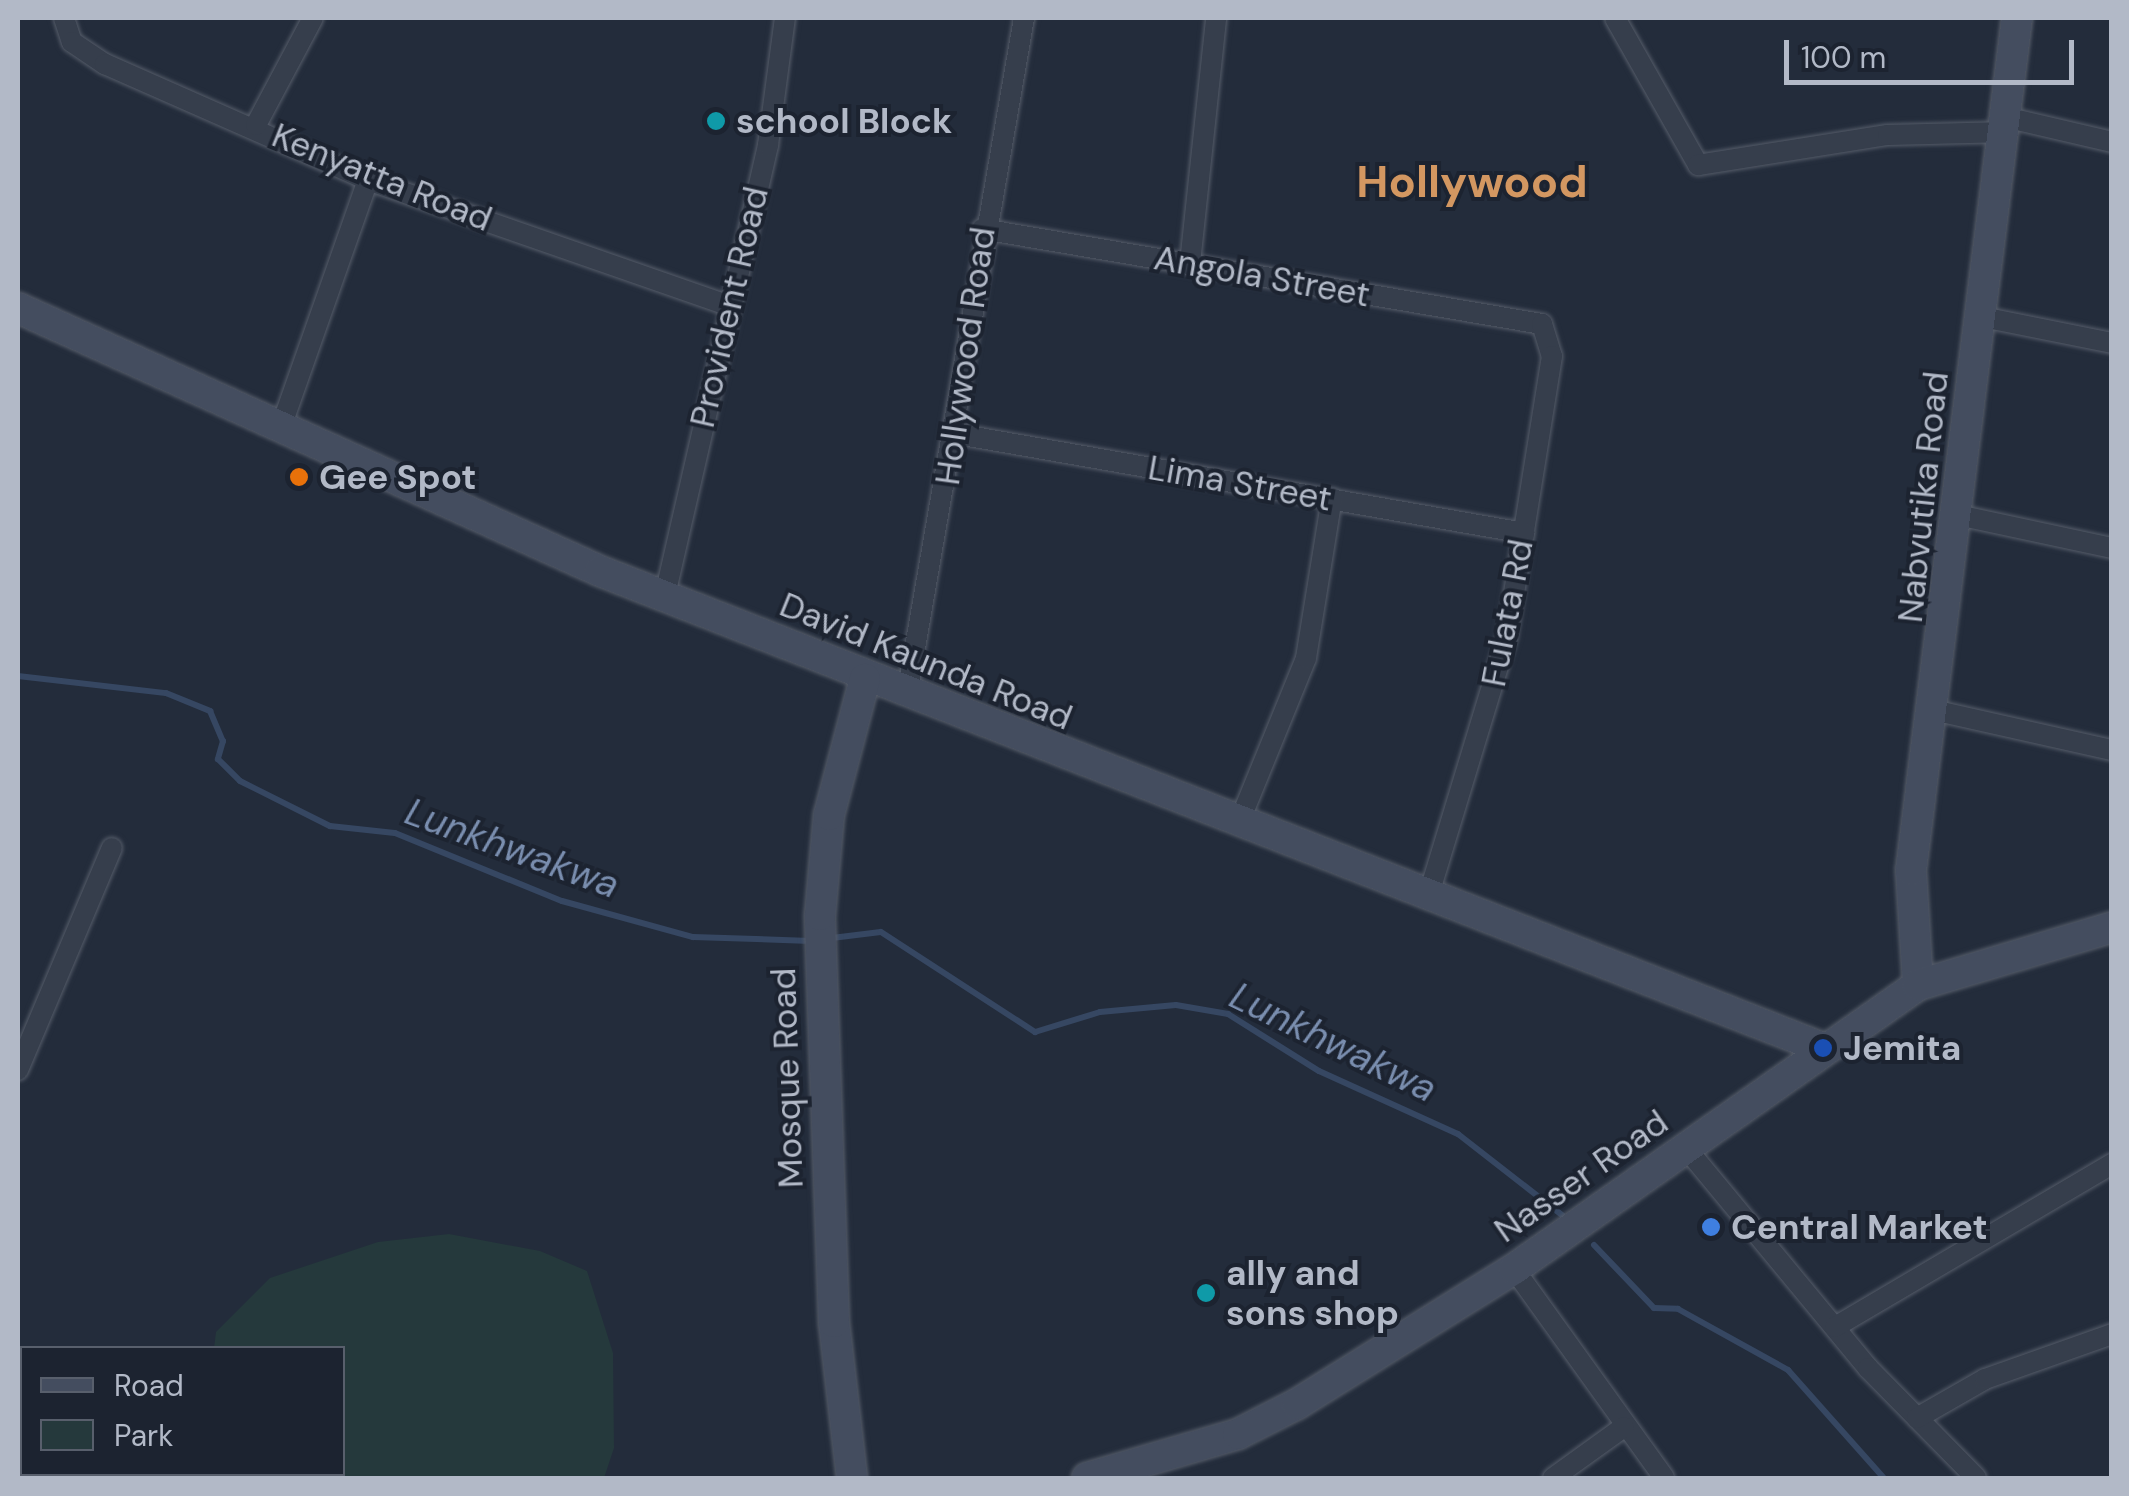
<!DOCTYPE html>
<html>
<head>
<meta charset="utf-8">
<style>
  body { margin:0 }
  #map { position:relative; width:2129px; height:1496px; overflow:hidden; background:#232c3b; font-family:"DM Sans",sans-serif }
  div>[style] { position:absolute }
  .green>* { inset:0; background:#25393c }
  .stream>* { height:6px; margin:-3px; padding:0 3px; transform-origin:3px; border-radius:3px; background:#364762 }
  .roads { filter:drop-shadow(0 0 2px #555c69) drop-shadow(0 0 2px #555c69) }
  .street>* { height:20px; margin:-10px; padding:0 10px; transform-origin:10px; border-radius:10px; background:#363e4c }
  .secondary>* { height:30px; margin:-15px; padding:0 15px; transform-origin:15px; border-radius:15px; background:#444d5f }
  .dots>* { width:28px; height:28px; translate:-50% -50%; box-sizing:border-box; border:5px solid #1c2330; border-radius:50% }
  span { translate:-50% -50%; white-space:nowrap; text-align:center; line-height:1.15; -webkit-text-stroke:8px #1c2330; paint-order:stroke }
  .poi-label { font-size:35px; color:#b2b9c7; font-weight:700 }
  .left { translate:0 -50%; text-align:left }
  .street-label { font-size:35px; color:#b2b9c7 }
  .water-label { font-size:38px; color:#7a8eaf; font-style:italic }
  .district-label { font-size:45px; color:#d39761; font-weight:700 }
  .frame { position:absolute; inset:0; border:20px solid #b2b9c7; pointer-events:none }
  .legend { position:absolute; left:20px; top:1346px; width:325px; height:130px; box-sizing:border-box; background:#1c2330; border:2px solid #585f6c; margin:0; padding:12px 18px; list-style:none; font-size:30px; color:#b2b9c7 }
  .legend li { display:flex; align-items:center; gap:20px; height:50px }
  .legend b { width:50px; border:2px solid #585f6c }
  .scale { position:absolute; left:1784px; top:40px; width:290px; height:45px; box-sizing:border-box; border:5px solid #b2b9c7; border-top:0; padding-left:12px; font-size:30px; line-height:35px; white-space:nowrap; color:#b2b9c7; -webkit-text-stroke:8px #1c2330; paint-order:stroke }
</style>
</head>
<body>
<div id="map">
  <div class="green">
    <i style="clip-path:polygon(449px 1234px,540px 1251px,587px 1271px,613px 1353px,614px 1448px,604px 1478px,242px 1478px,342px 1474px,342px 1348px,214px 1348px,216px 1332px,270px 1278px,378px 1242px)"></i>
  </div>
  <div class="stream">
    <i style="left:18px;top:676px;width:149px;rotate:6.6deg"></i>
    <i style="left:166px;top:693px;width:48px;rotate:22.2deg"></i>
    <i style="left:210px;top:711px;width:33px;rotate:67deg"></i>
    <i style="left:223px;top:741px;width:19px;rotate:106deg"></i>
    <i style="left:218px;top:759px;width:31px;rotate:45deg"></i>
    <i style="left:240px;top:781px;width:101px;rotate:26.6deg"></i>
    <i style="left:330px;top:826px;width:65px;rotate:6.1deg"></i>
    <i style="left:395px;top:833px;width:180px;rotate:22.2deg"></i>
    <i style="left:562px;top:901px;width:136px;rotate:15.4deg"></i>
    <i style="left:693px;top:937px;width:118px;rotate:1.9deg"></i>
    <i style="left:832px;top:938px;width:49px;rotate:-7deg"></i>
    <i style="left:881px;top:932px;width:184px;rotate:33deg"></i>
    <i style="left:1035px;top:1032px;width:68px;rotate:-17.1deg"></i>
    <i style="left:1100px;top:1012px;width:76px;rotate:-5.3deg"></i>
    <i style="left:1176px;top:1005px;width:53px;rotate:9.8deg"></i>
    <i style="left:1228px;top:1014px;width:107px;rotate:32.1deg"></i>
    <i style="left:1319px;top:1071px;width:153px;rotate:24.4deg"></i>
    <i style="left:1458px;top:1134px;width:138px;rotate:37.9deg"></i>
    <i style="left:1594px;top:1245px;width:87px;rotate:46.4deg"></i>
    <i style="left:1654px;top:1308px;width:24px;rotate:2deg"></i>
    <i style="left:1678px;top:1309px;width:126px;rotate:29deg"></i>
    <i style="left:1788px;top:1370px;width:144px;rotate:48.4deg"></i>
  </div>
  <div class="roads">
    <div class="street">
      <i style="left:64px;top:18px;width:25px;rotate:72deg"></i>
      <i style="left:72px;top:42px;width:40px;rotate:34deg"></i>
      <i style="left:105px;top:64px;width:287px;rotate:23.8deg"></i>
      <i style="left:368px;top:180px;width:379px;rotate:19.2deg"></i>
      <i style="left:1615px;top:18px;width:169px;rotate:60.5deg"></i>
      <i style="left:1698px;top:165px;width:192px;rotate:-9deg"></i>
      <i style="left:1888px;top:135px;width:120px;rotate:-1.4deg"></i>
      <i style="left:2009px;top:118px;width:106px;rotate:13.1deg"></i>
      <i style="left:256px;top:125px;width:121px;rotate:-62deg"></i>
      <i style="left:982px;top:229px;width:568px;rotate:9.63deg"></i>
      <i style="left:1542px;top:324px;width:34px;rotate:73deg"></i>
      <i style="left:1552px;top:356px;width:285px;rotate:99.1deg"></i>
      <i style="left:1507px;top:637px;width:272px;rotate:106.9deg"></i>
      <i style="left:1190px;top:263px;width:246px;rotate:-83.9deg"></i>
      <i style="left:1982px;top:317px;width:133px;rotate:11.3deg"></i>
      <i style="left:281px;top:427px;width:262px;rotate:-70.6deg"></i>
      <i style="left:957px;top:434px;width:576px;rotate:9.9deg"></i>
      <i style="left:1958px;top:515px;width:157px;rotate:12.1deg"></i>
      <i style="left:665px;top:595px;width:462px;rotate:-77.1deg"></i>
      <i style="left:768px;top:145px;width:128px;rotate:-82.4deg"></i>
      <i style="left:907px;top:694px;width:686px;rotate:-80.18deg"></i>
      <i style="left:1937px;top:711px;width:179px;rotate:12.6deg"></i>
      <i style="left:1238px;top:825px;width:180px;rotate:-67.8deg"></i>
      <i style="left:1306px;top:658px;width:162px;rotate:-80.8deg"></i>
      <i style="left:18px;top:1070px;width:241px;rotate:-67.1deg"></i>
      <i style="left:1686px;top:1148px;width:286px;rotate:50.4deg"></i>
      <i style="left:1868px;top:1368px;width:154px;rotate:45.5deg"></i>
      <i style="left:1514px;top:1269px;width:257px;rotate:54.3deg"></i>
      <i style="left:1835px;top:1327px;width:321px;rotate:-30.5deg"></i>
      <i style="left:1917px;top:1418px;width:78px;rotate:-29.8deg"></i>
      <i style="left:1985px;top:1379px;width:135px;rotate:-19.5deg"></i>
      <i style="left:1553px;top:1478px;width:87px;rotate:-35.7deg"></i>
    </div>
    <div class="secondary">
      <i style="left:18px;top:308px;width:639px;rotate:24.32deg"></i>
      <i style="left:600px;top:571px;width:1313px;rotate:21.31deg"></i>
      <i style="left:1918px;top:985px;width:115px;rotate:-93.5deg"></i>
      <i style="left:1911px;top:870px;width:859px;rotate:-82.91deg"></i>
      <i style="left:852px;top:1478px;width:157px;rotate:-96.6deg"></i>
      <i style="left:834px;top:1322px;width:407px;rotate:-92deg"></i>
      <i style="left:820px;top:915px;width:100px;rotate:-84.9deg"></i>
      <i style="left:829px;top:815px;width:141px;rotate:-75.2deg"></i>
      <i style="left:1087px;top:1478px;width:157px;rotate:-16.2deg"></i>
      <i style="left:1238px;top:1434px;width:66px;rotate:-27deg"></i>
      <i style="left:1297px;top:1404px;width:256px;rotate:-31.9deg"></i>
      <i style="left:1514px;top:1269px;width:494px;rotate:-35.1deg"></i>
      <i style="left:1918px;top:985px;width:202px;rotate:-16.6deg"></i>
    </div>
  </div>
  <div class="dots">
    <i style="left:716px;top:121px;background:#0f9aa8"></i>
    <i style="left:299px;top:477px;background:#e8710a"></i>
    <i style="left:1823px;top:1048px;background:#1a4fb4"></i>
    <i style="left:1711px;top:1227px;background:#3f7fe0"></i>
    <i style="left:1206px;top:1293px;background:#0f9aa8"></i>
  </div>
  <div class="poi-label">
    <span class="left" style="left:736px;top:121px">school Block</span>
    <span class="left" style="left:319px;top:477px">Gee Spot</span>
    <span class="left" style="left:1843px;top:1048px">Jemita</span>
    <span class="left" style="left:1731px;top:1227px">Central Market</span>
    <span class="left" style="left:1226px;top:1293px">ally and<br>sons shop</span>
  </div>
  <div class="street-label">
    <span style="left:382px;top:177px;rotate:22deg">Kenyatta Road</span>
    <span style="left:1262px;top:276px;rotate:10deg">Angola Street</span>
    <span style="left:729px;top:307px;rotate:-77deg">Provident Road</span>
    <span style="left:965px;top:356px;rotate:-82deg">Hollywood Road</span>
    <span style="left:1240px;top:483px;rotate:10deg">Lima Street</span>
    <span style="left:1923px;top:497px;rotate:-84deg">Nabvutika Road</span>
    <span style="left:1507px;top:613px;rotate:-79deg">Fulata Rd</span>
    <span style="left:926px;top:661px;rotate:22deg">David Kaunda Road</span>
    <span style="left:787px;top:1078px;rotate:-92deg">Mosque Road</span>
    <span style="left:1581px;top:1176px;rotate:-35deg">Nasser Road</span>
  </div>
  <div class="water-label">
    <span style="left:512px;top:849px;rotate:20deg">Lunkhwakwa</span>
    <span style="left:1333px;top:1043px;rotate:26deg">Lunkhwakwa</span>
  </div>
  <div class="district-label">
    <span style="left:1472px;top:182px">Hollywood</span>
  </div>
  <div class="frame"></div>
  <ul class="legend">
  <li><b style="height:12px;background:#444d5f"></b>Road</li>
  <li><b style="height:28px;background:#25393c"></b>Park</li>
  </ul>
  <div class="scale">100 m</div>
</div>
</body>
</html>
